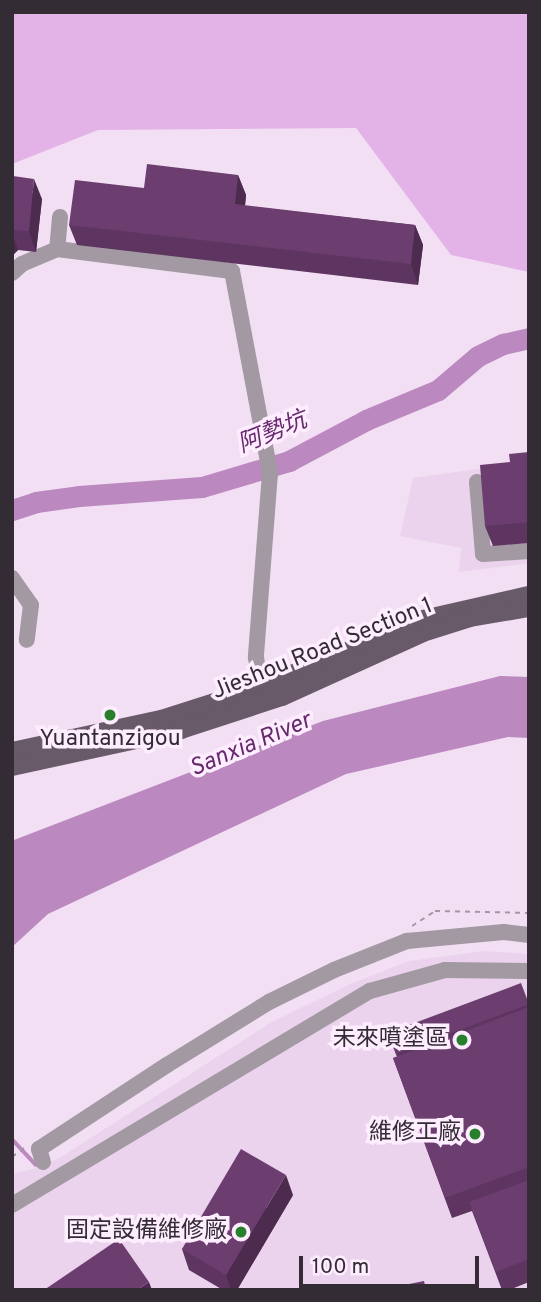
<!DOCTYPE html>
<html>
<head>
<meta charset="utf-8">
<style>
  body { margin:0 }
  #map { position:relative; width:541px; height:1302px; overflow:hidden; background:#f3dff4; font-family:Overpass,"Noto Sans TC",sans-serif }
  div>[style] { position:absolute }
  .built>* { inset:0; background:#ebd2ed }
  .green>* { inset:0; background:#e3b2e7 }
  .water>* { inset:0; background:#bb88bf }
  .stream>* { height:3.5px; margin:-1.75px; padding:0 1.75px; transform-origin:1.75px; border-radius:1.75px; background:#bb88bf }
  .river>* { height:21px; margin:-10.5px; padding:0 10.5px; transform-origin:10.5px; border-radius:10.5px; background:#bb88bf }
  .path>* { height:2px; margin-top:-1px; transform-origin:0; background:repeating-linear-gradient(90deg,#a596a6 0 5px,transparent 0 10px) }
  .minor>* { height:16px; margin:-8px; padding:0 8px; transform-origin:8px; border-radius:8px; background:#a299a2 }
  .major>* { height:18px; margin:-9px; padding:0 9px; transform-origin:9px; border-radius:9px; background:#695a6a }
  .wall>* { inset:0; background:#5d3560 }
  .shaded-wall>* { inset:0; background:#4c2b4e }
  .building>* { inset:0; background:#6c3e70 }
  .dots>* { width:19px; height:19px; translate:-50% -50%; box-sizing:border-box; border:4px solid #feedff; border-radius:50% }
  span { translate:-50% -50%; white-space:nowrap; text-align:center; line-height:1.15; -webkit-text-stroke:7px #feedff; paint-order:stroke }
  .street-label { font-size:23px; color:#332c34 }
  .poi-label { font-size:23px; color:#332c34 }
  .right { translate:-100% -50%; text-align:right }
  .water-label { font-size:24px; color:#66296c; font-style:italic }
  .frame { position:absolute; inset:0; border:14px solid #332c34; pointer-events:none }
  .scale { position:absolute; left:299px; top:1256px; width:180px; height:32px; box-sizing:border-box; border:4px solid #332c34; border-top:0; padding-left:9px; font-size:21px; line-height:24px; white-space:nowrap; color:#332c34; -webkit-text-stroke:5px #feedff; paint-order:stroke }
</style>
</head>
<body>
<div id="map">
  <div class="built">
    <i style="clip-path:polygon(529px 462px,529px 563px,459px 572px,461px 548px,400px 536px,413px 478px)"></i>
    <i style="clip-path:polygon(484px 951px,529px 954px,529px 1290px,12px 1290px,12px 1174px,37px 1168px,61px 1157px,270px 1023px,348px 985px,409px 961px)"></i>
  </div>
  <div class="green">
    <i style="clip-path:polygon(12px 12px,529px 12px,529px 272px,451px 255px,356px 128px,98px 130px,12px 164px)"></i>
  </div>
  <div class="water">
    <i style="clip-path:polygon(500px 676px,529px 677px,529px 738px,508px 737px,346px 774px,48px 914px,12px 947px,14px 840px,323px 721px)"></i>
  </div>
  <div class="stream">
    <i style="left:12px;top:1139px;width:35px;rotate:47deg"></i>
  </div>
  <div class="river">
    <i style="left:12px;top:510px;width:25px;rotate:-18deg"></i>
    <i style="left:36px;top:502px;width:43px;rotate:-7.9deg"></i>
    <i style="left:79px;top:496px;width:123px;rotate:-4.2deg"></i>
    <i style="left:202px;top:487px;width:91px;rotate:-16.6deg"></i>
    <i style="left:289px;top:461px;width:87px;rotate:-28deg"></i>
    <i style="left:366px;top:420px;width:78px;rotate:-22.6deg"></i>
    <i style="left:438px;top:390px;width:52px;rotate:-40.4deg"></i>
    <i style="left:478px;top:356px;width:28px;rotate:-26deg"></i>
    <i style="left:503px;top:344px;width:27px;rotate:-13deg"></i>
  </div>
  <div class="path">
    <i style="left:412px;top:926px;width:27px;rotate:-33deg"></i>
    <i style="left:435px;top:911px;width:94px;rotate:1.2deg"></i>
    <i style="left:12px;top:1157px;width:17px;rotate:-36deg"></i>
  </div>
  <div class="minor">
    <i style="left:60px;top:217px;width:32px;rotate:95deg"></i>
    <i style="left:57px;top:249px;width:176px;rotate:7.2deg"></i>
    <i style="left:232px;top:271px;width:206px;rotate:79.3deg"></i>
    <i style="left:270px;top:473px;width:185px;rotate:94.4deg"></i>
    <i style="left:256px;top:657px;width:42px;rotate:81.9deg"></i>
    <i style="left:12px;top:273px;width:13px;rotate:-42deg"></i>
    <i style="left:22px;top:264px;width:38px;rotate:-23deg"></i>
    <i style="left:477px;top:482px;width:72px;rotate:85.2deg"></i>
    <i style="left:483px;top:554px;width:46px;rotate:-3.7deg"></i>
    <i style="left:12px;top:578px;width:33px;rotate:55deg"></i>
    <i style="left:31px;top:605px;width:35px;rotate:97deg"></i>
    <i style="left:43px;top:1162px;width:14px;rotate:-107deg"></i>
    <i style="left:39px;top:1149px;width:153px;rotate:-33.3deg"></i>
    <i style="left:167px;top:1065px;width:120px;rotate:-31.7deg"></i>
    <i style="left:269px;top:1002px;width:72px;rotate:-26.2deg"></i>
    <i style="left:334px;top:970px;width:79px;rotate:-21.7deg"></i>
    <i style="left:407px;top:941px;width:97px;rotate:-5.3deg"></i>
    <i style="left:504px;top:932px;width:25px;rotate:7deg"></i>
    <i style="left:12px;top:1205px;width:417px;rotate:-30.9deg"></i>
    <i style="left:370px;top:991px;width:78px;rotate:-15.6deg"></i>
    <i style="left:445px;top:970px;width:84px;rotate:0.7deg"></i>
  </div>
  <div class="major">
    <i style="left:12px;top:751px;width:152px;rotate:-12.1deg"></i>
    <i style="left:161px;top:719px;width:102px;rotate:-17.7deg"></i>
    <i style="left:258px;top:688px;width:179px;rotate:-22.7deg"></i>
    <i style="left:423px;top:619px;width:109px;rotate:-12.8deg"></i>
    <i style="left:12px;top:767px;width:173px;rotate:-12.3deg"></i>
    <i style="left:181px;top:730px;width:106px;rotate:-18.1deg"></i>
    <i style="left:282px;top:697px;width:155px;rotate:-24.4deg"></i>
    <i style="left:423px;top:633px;width:49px;rotate:-17.7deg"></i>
    <i style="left:470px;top:618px;width:60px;rotate:-9.6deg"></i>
  </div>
  <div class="wall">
    <i style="clip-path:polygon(238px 175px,246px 195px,245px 206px,415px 225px,423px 245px,418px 285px,77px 245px,69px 225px,144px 188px)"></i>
    <i style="clip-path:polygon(12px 179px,42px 199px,36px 252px,18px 250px,12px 256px)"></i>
    <i style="clip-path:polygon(529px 452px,529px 543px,493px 546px,485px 526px,510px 462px)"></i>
    <i style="clip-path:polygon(529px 1002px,529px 1282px,509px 1290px,502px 1290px,472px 1211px,452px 1218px,393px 1058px,397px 1057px,388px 1033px)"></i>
    <i style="clip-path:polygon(293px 1195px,237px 1290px,223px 1290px,189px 1270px,182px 1249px)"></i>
  </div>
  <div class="shaded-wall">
    <i style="clip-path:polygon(238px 175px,246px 195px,243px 225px,235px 204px)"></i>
    <i style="clip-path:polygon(34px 179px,42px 199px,36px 252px,29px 231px)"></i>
    <i style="clip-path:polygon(415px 225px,423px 245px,418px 285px,411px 264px)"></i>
    <i style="clip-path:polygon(12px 233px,18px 250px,12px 256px)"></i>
    <i style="clip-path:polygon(286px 1175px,293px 1195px,237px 1290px,231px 1290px,226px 1275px)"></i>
    <i style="clip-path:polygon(149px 1282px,152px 1290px,137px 1290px)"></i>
  </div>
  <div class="building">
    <i style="clip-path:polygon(147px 164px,238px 175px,235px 204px,415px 225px,411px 264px,69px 225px,75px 180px,144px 188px)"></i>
    <i style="clip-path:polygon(13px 176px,34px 179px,29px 231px,12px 230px)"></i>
    <i style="clip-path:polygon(529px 452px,529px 522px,485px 526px,480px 465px,510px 462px,509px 454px)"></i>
    <i style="clip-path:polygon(521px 983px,529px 1004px,396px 1054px,388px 1033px)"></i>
    <i style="clip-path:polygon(529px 1007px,529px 1167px,445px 1198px,393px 1058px)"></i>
    <i style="clip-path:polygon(241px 1149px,286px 1175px,226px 1275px,182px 1249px)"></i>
    <i style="clip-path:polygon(529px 1180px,529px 1259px,496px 1272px,469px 1202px)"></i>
    <i style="clip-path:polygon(119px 1239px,149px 1282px,137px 1290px,44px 1290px)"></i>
    <i style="clip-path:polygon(424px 1281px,426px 1290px,379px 1290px)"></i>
  </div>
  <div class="dots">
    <i style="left:110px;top:715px;background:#287f2c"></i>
    <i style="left:462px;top:1040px;background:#287f2c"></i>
    <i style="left:475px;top:1134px;background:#287f2c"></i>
    <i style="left:241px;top:1232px;background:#287f2c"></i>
  </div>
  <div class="street-label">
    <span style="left:323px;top:650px;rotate:-22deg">Jieshou Road Section 1</span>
  </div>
  <div class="poi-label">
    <span style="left:110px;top:740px">Yuantanzigou</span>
    <span class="right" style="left:448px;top:1040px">未來噴塗區</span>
    <span class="right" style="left:461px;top:1134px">維修工廠</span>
    <span class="right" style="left:227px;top:1232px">固定設備維修廠</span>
  </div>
  <div class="water-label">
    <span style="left:273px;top:434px;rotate:-22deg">阿勢坑</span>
    <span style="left:251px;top:746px;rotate:-23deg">Sanxia River</span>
  </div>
  <div class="frame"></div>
  <div class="scale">100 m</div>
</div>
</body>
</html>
